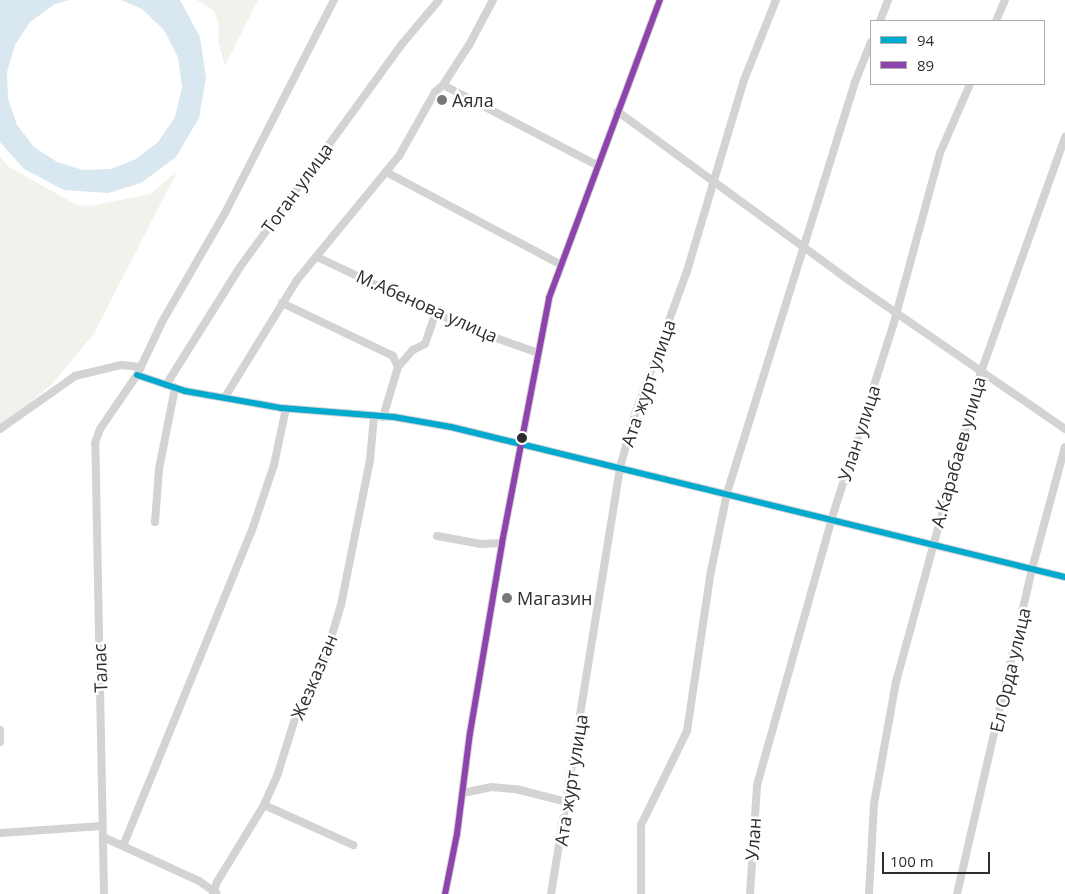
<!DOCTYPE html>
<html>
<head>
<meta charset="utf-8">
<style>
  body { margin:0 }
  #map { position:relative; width:1065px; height:894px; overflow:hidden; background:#fff; font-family:"Open Sans",sans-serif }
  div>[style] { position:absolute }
  .green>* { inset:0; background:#f0f3ec }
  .water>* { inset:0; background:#d9e7f0 }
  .minor>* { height:8px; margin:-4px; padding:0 4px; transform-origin:4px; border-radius:4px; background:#d3d3d3 }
  .bus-1>* { height:6px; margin:-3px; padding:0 3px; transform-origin:3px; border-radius:3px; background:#00a9ce }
  .bus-2>* { height:6px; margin:-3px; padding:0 3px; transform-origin:3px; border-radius:3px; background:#8e44ad }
  .dots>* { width:14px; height:14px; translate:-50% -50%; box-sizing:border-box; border:2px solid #fff; border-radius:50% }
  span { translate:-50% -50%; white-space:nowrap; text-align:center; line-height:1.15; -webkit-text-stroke:5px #fff; paint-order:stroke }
  .poi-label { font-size:18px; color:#2e2e2e }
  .left { translate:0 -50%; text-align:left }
  .street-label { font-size:18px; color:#2e2e2e }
  .legend { position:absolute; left:870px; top:20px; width:175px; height:65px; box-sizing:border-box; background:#fff; border:1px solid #ababab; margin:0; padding:6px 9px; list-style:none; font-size:15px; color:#2e2e2e }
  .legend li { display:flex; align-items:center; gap:10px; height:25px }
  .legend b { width:25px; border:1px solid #ababab }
  .scale { position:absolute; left:882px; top:852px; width:108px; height:22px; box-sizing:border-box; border:2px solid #2e2e2e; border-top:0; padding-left:6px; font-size:15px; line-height:18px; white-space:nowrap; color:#2e2e2e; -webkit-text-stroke:4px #fff; paint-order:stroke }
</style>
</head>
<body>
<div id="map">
  <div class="green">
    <i style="clip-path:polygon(197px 0,258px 0,225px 66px,218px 41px,219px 24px,214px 11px)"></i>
    <i style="clip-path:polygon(0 157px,9px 167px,77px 205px,90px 206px,151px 194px,178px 170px,93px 335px,53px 383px,11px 419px,0 424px)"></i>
  </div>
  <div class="water">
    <i style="clip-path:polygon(0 0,69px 0,55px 4px,30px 22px,15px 45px,7px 72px,8px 99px,17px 125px,34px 147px,57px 162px,83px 170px,111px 169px,136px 159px,158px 142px,175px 117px,182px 87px,178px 57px,164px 30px,142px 9px,121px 0,180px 0,200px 37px,206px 78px,199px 118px,176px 157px,141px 183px,108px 193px,64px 190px,24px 169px,0 142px)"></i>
  </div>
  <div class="minor">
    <i style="left:880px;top:21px;width:22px;rotate:-69deg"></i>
    <i style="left:996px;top:21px;width:23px;rotate:-67deg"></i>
    <i style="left:443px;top:85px;width:174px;rotate:27.5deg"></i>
    <i style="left:617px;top:111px;width:285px;rotate:36.1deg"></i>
    <i style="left:847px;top:279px;width:265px;rotate:34.5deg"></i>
    <i style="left:386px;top:172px;width:197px;rotate:27.9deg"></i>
    <i style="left:317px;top:257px;width:161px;rotate:25.3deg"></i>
    <i style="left:463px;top:326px;width:80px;rotate:19.8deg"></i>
    <i style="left:282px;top:303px;width:123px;rotate:25.5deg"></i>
    <i style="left:393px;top:356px;width:12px;rotate:66deg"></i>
    <i style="left:398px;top:367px;width:52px;rotate:106.7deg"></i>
    <i style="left:398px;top:367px;width:23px;rotate:-49deg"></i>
    <i style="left:413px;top:350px;width:13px;rotate:-27deg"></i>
    <i style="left:425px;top:344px;width:34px;rotate:-71deg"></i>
    <i style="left:137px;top:375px;width:51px;rotate:18.4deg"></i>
    <i style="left:185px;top:391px;width:97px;rotate:10deg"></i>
    <i style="left:281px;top:408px;width:113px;rotate:4.6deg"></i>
    <i style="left:394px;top:417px;width:58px;rotate:10deg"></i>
    <i style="left:451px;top:427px;width:632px;rotate:13.73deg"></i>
    <i style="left:166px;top:385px;width:139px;rotate:-57.9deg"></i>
    <i style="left:240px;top:267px;width:276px;rotate:-54deg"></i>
    <i style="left:402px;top:44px;width:57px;rotate:-49.9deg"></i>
    <i style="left:225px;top:397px;width:137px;rotate:-58.4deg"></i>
    <i style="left:297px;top:280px;width:161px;rotate:-50.6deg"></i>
    <i style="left:399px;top:156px;width:73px;rotate:-60.6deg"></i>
    <i style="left:435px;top:92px;width:11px;rotate:-41deg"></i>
    <i style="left:443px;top:85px;width:48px;rotate:-57deg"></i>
    <i style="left:469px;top:45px;width:51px;rotate:-61.9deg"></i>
    <i style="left:0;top:429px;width:92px;rotate:-35.2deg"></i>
    <i style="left:75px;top:376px;width:47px;rotate:-13.4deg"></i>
    <i style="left:121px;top:365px;width:20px;rotate:6deg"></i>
    <i style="left:155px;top:522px;width:53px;rotate:-85.7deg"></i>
    <i style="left:159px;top:469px;width:83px;rotate:-78.8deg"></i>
    <i style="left:437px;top:536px;width:45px;rotate:10.3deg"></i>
    <i style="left:481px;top:544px;width:21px;rotate:-3deg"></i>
    <i style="left:0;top:730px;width:12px;rotate:90deg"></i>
    <i style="left:463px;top:793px;width:29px;rotate:-12deg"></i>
    <i style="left:491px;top:787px;width:25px;rotate:5deg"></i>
    <i style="left:516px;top:789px;width:53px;rotate:14.3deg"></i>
    <i style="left:264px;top:805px;width:98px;rotate:24.2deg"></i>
    <i style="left:0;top:833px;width:102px;rotate:-3.9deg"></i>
    <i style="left:103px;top:837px;width:106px;rotate:24.6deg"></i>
    <i style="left:199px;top:881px;width:21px;rotate:35deg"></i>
    <i style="left:123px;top:846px;width:338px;rotate:-67.8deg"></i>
    <i style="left:251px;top:533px;width:72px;rotate:-71.3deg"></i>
    <i style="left:274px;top:465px;width:58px;rotate:-78.1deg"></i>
    <i style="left:104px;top:894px;width:451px;rotate:-91.1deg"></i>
    <i style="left:95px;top:443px;width:15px;rotate:-70deg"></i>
    <i style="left:100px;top:429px;width:65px;rotate:-55.6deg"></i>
    <i style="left:137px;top:375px;width:59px;rotate:-64.7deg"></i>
    <i style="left:162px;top:322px;width:126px;rotate:-60deg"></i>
    <i style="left:225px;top:213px;width:239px;rotate:-62.9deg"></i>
    <i style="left:213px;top:894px;width:13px;rotate:-72deg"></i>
    <i style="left:217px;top:882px;width:90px;rotate:-58.6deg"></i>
    <i style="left:264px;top:805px;width:35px;rotate:-66deg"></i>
    <i style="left:278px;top:773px;width:67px;rotate:-72.6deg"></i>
    <i style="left:298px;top:709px;width:58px;rotate:-62.1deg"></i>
    <i style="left:325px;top:658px;width:55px;rotate:-73.2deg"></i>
    <i style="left:341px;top:605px;width:148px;rotate:-78.7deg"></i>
    <i style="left:370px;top:460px;width:44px;rotate:-84.8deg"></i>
    <i style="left:445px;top:894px;width:61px;rotate:-78.7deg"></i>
    <i style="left:457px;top:834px;width:102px;rotate:-82.7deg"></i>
    <i style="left:470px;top:733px;width:193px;rotate:-80.4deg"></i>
    <i style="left:502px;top:543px;width:249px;rotate:-79.1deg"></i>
    <i style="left:549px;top:298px;width:318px;rotate:-69.6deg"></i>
    <i style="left:551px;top:894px;width:433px;rotate:-80.8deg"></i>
    <i style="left:620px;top:467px;width:55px;rotate:-74.2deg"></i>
    <i style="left:635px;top:414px;width:152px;rotate:-70deg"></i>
    <i style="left:687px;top:271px;width:199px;rotate:-73.4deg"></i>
    <i style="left:744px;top:80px;width:86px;rotate:-68.2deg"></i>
    <i style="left:641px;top:894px;width:69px;rotate:-90deg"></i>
    <i style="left:641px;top:825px;width:105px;rotate:-63.9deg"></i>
    <i style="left:687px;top:731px;width:162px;rotate:-81.5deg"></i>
    <i style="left:711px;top:571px;width:80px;rotate:-78.4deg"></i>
    <i style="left:727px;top:493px;width:430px;rotate:-72.7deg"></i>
    <i style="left:855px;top:82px;width:43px;rotate:-68.2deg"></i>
    <i style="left:750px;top:894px;width:109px;rotate:-86.3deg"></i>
    <i style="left:757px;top:785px;width:274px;rotate:-74.3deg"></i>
    <i style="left:831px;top:521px;width:205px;rotate:-72.4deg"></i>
    <i style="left:893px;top:326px;width:179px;rotate:-74.8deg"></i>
    <i style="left:940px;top:153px;width:75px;rotate:-66.5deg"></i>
    <i style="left:869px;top:894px;width:90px;rotate:-86.8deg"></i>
    <i style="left:874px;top:804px;width:124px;rotate:-79.8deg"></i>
    <i style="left:896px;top:682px;width:321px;rotate:-74.7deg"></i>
    <i style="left:981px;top:372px;width:250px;rotate:-70.3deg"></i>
    <i style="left:957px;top:894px;width:334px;rotate:-77deg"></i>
    <i style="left:1032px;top:569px;width:126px;rotate:-74.9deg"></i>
  </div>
  <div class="bus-1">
    <i style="left:137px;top:375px;width:51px;rotate:18.4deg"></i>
    <i style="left:185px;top:391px;width:97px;rotate:10deg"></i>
    <i style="left:281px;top:408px;width:113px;rotate:4.6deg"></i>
    <i style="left:394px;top:417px;width:58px;rotate:10deg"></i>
    <i style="left:451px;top:427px;width:632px;rotate:13.73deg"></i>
  </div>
  <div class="bus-2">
    <i style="left:445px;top:894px;width:61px;rotate:-78.7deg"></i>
    <i style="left:457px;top:834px;width:102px;rotate:-82.7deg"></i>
    <i style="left:470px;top:733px;width:193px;rotate:-80.4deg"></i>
    <i style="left:502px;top:543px;width:249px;rotate:-79.1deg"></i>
    <i style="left:549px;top:298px;width:318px;rotate:-69.6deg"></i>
  </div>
  <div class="dots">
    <i style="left:442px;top:100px;background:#777"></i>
    <i style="left:522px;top:438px;background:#2e2e2e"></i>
    <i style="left:507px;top:598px;background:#777"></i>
  </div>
  <div class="poi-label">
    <span class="left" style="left:452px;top:100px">Аяла</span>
    <span class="left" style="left:517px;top:598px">Магазин</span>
  </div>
  <div class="street-label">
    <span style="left:297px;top:188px;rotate:-54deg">Тоган улица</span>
    <span style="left:427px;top:306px;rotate:24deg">М.Абенова улица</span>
    <span style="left:648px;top:383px;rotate:-71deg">Ата журт улица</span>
    <span style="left:859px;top:433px;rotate:-72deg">Улан улица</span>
    <span style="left:958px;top:452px;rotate:-74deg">А.Карабаев улица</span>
    <span style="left:100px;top:668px;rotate:-92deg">Талас</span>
    <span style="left:1010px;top:670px;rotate:-77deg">Ел Орда улица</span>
    <span style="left:314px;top:677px;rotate:-67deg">Жезказган</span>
    <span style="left:571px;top:780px;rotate:-81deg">Ата журт улица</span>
    <span style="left:753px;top:839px;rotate:-86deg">Улан</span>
  </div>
  <ul class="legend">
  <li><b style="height:6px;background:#00a9ce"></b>94</li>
  <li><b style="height:6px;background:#8e44ad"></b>89</li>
  </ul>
  <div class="scale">100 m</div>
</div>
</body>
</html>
